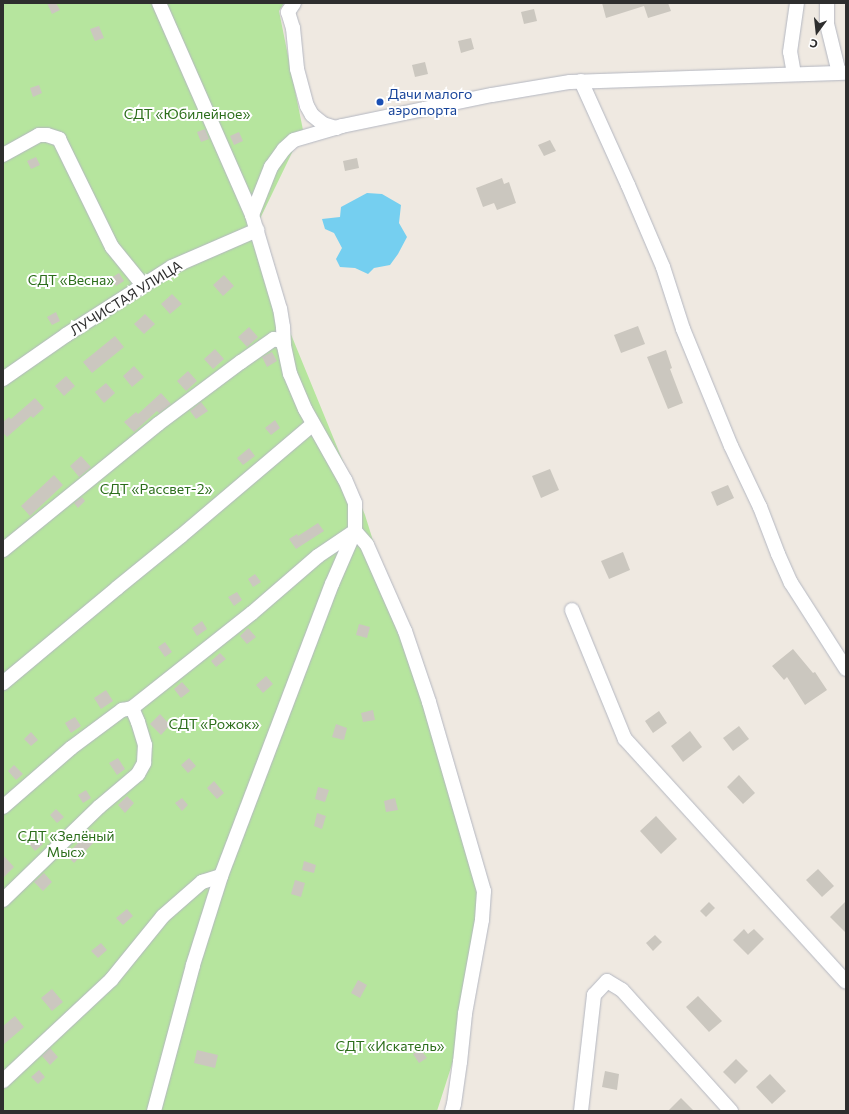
<!DOCTYPE html>
<html>
<head>
<meta charset="utf-8">
<style>
  body { margin:0 }
  #map { position:relative; width:849px; height:1114px; overflow:hidden; background:#efe9e1; font-family:Commissioner,sans-serif }
  div>[style] { position:absolute }
  .green>* { inset:0; background:#b6e59e }
  .water>* { inset:0; background:#75cff0 }
  .building>* { inset:0; background:#cbc7bf }
  .roads { filter:drop-shadow(0 0 1px #b4b7c1) drop-shadow(0 0 1px #b4b7c1) }
  .minor>* { height:14px; margin:-7px; padding:0 7px; transform-origin:7px; border-radius:7px; background:#fff }
  .dots>* { width:11px; height:11px; translate:-50% -50%; box-sizing:border-box; border:2px solid #fff; border-radius:50% }
  span { translate:-50% -50%; white-space:nowrap; text-align:center; line-height:1.15; -webkit-text-stroke:4px #fff; paint-order:stroke }
  .transit-label { font-size:14px; color:#164399 }
  .left { translate:0 -50%; text-align:left }
  .park-label { font-size:14px; color:#2c6e1b }
  .street-label { font-size:14px; color:#2e2e2e }
  .frame { position:absolute; inset:0; border:4px solid #2e2e2e; pointer-events:none }
  .north { position:absolute; left:797px; top:12px; width:40px; height:40px; -webkit-text-stroke:3px #fff; paint-order:stroke; rotate:195deg; font-size:11px; font-weight:700; line-height:16px; text-align:center; color:#2e2e2e }
  .north::after { content:''; display:block; margin:auto; width:14px; height:18px; background:#2e2e2e; clip-path:polygon(50% 0,100% 100%,50% 72%,0 100%) }
</style>
</head>
<body>
<div id="map">
  <div class="green">
    <i style="clip-path:polygon(3px 3px,284px 3px,279px 11px,303px 130px,256px 227px,290px 332px,365px 515px,479px 880px,473px 999px,437px 1111px,3px 1111px)"></i>
  </div>
  <div class="water">
    <i style="clip-path:polygon(367px 193px,382px 194px,401px 205px,399px 223px,407px 237px,398px 254px,390px 265px,374px 268px,368px 274px,355px 268px,340px 267px,336px 259px,342px 248px,334px 233px,325px 229px,322px 219px,340px 217px,341px 207px)"></i>
  </div>
  <div class="building">
    <i style="clip-path:polygon(47px 3px,56px 3px,60px 10px,52px 14px)"></i>
    <i style="clip-path:polygon(602px 3px,668px 3px,671px 11px,648px 18px,644px 6px,606px 18px)"></i>
    <i style="clip-path:polygon(534px 9px,537px 21px,524px 24px,521px 12px)"></i>
    <i style="clip-path:polygon(99px 26px,104px 38px,95px 41px,90px 29px)"></i>
    <i style="clip-path:polygon(471px 38px,474px 49px,461px 53px,458px 41px)"></i>
    <i style="clip-path:polygon(425px 62px,428px 74px,415px 77px,412px 65px)"></i>
    <i style="clip-path:polygon(39px 85px,42px 93px,33px 97px,30px 88px)"></i>
    <i style="clip-path:polygon(205px 129px,209px 139px,201px 142px,197px 132px)"></i>
    <i style="clip-path:polygon(239px 132px,243px 141px,234px 145px,230px 136px)"></i>
    <i style="clip-path:polygon(550px 140px,556px 151px,544px 156px,538px 145px)"></i>
    <i style="clip-path:polygon(36px 157px,40px 165px,31px 169px,27px 161px)"></i>
    <i style="clip-path:polygon(357px 158px,359px 168px,345px 171px,343px 161px)"></i>
    <i style="clip-path:polygon(502px 178px,504px 184px,509px 182px,516px 203px,497px 210px,494px 203px,483px 207px,476px 188px)"></i>
    <i style="clip-path:polygon(119px 273px,124px 281px,116px 286px,111px 278px)"></i>
    <i style="clip-path:polygon(224px 275px,234px 286px,223px 296px,213px 285px)"></i>
    <i style="clip-path:polygon(172px 294px,182px 304px,170px 314px,161px 304px)"></i>
    <i style="clip-path:polygon(56px 312px,60px 321px,52px 325px,47px 317px)"></i>
    <i style="clip-path:polygon(145px 314px,155px 324px,144px 334px,134px 324px)"></i>
    <i style="clip-path:polygon(638px 326px,645px 344px,621px 353px,614px 335px)"></i>
    <i style="clip-path:polygon(249px 327px,258px 337px,247px 347px,238px 337px)"></i>
    <i style="clip-path:polygon(115px 336px,124px 347px,92px 373px,83px 362px)"></i>
    <i style="clip-path:polygon(215px 349px,224px 359px,213px 369px,204px 359px)"></i>
    <i style="clip-path:polygon(666px 350px,672px 368px,670px 369px,683px 403px,668px 409px,647px 357px)"></i>
    <i style="clip-path:polygon(272px 352px,277px 361px,267px 367px,262px 357px)"></i>
    <i style="clip-path:polygon(134px 366px,144px 377px,132px 387px,123px 376px)"></i>
    <i style="clip-path:polygon(188px 371px,197px 381px,186px 391px,177px 381px)"></i>
    <i style="clip-path:polygon(66px 376px,75px 386px,64px 396px,55px 386px)"></i>
    <i style="clip-path:polygon(106px 383px,115px 393px,104px 403px,95px 392px)"></i>
    <i style="clip-path:polygon(161px 393px,171px 404px,159px 413px,157px 411px,134px 432px,124px 422px,136px 412px,138px 414px)"></i>
    <i style="clip-path:polygon(35px 398px,44px 408px,33px 418px,31px 416px,7px 437px,3px 433px,3px 422px,9px 417px,11px 419px)"></i>
    <i style="clip-path:polygon(201px 402px,208px 411px,196px 419px,190px 411px)"></i>
    <i style="clip-path:polygon(275px 420px,280px 428px,271px 435px,265px 428px)"></i>
    <i style="clip-path:polygon(249px 448px,255px 456px,243px 465px,237px 458px)"></i>
    <i style="clip-path:polygon(81px 456px,91px 467px,79px 477px,70px 466px)"></i>
    <i style="clip-path:polygon(550px 469px,559px 490px,541px 498px,532px 476px)"></i>
    <i style="clip-path:polygon(54px 475px,63px 485px,30px 516px,21px 506px)"></i>
    <i style="clip-path:polygon(728px 485px,734px 498px,717px 506px,711px 492px)"></i>
    <i style="clip-path:polygon(82px 497px,85px 501px,78px 508px,74px 503px)"></i>
    <i style="clip-path:polygon(318px 523px,324px 531px,296px 549px,289px 539px,297px 534px,298px 536px)"></i>
    <i style="clip-path:polygon(623px 552px,630px 570px,609px 579px,601px 561px)"></i>
    <i style="clip-path:polygon(255px 574px,261px 582px,253px 587px,248px 579px)"></i>
    <i style="clip-path:polygon(237px 592px,242px 600px,234px 606px,228px 597px)"></i>
    <i style="clip-path:polygon(202px 621px,207px 629px,197px 636px,192px 628px)"></i>
    <i style="clip-path:polygon(359px 624px,370px 627px,367px 638px,356px 635px)"></i>
    <i style="clip-path:polygon(248px 628px,256px 637px,247px 644px,240px 636px)"></i>
    <i style="clip-path:polygon(165px 642px,172px 652px,165px 657px,158px 647px)"></i>
    <i style="clip-path:polygon(793px 649px,813px 673px,815px 672px,827px 690px,805px 705px,787px 677px,784px 680px,772px 666px)"></i>
    <i style="clip-path:polygon(220px 653px,226px 659px,216px 667px,211px 661px)"></i>
    <i style="clip-path:polygon(266px 676px,273px 684px,263px 693px,256px 685px)"></i>
    <i style="clip-path:polygon(182px 682px,190px 691px,181px 698px,174px 689px)"></i>
    <i style="clip-path:polygon(106px 690px,113px 701px,101px 709px,94px 698px)"></i>
    <i style="clip-path:polygon(373px 710px,375px 720px,363px 722px,361px 713px)"></i>
    <i style="clip-path:polygon(659px 711px,667px 723px,653px 733px,645px 721px)"></i>
    <i style="clip-path:polygon(160px 714px,170px 725px,161px 735px,150px 724px)"></i>
    <i style="clip-path:polygon(75px 717px,81px 726px,71px 733px,65px 723px)"></i>
    <i style="clip-path:polygon(336px 724px,347px 728px,344px 740px,332px 737px)"></i>
    <i style="clip-path:polygon(739px 726px,749px 739px,733px 751px,723px 738px)"></i>
    <i style="clip-path:polygon(690px 731px,702px 747px,683px 762px,671px 746px)"></i>
    <i style="clip-path:polygon(31px 732px,38px 740px,31px 746px,24px 739px)"></i>
    <i style="clip-path:polygon(118px 758px,125px 769px,117px 775px,109px 763px)"></i>
    <i style="clip-path:polygon(189px 758px,196px 766px,188px 773px,181px 765px)"></i>
    <i style="clip-path:polygon(14px 765px,23px 774px,16px 780px,8px 771px)"></i>
    <i style="clip-path:polygon(739px 775px,755px 793px,743px 804px,727px 787px)"></i>
    <i style="clip-path:polygon(214px 781px,224px 793px,217px 799px,207px 788px)"></i>
    <i style="clip-path:polygon(318px 787px,329px 790px,325px 802px,315px 799px)"></i>
    <i style="clip-path:polygon(86px 790px,91px 798px,83px 803px,78px 795px)"></i>
    <i style="clip-path:polygon(127px 796px,134px 803px,125px 813px,118px 805px)"></i>
    <i style="clip-path:polygon(182px 798px,188px 805px,182px 811px,175px 803px)"></i>
    <i style="clip-path:polygon(395px 798px,398px 810px,386px 812px,384px 801px)"></i>
    <i style="clip-path:polygon(56px 809px,64px 817px,57px 823px,50px 815px)"></i>
    <i style="clip-path:polygon(317px 813px,326px 816px,322px 829px,314px 826px)"></i>
    <i style="clip-path:polygon(656px 816px,677px 839px,661px 854px,640px 831px)"></i>
    <i style="clip-path:polygon(92px 829px,99px 837px,74px 863px,66px 855px)"></i>
    <i style="clip-path:polygon(36px 837px,43px 844px,35px 851px,28px 843px)"></i>
    <i style="clip-path:polygon(3px 855px,14px 867px,3px 878px)"></i>
    <i style="clip-path:polygon(304px 861px,316px 865px,314px 873px,302px 870px)"></i>
    <i style="clip-path:polygon(818px 869px,834px 886px,822px 897px,806px 880px)"></i>
    <i style="clip-path:polygon(44px 873px,52px 882px,43px 891px,34px 882px)"></i>
    <i style="clip-path:polygon(295px 880px,305px 883px,301px 897px,291px 894px)"></i>
    <i style="clip-path:polygon(846px 901px,846px 933px,830px 917px)"></i>
    <i style="clip-path:polygon(709px 902px,715px 908px,706px 917px,700px 911px)"></i>
    <i style="clip-path:polygon(127px 909px,133px 916px,123px 925px,116px 918px)"></i>
    <i style="clip-path:polygon(744px 929px,748px 934px,754px 929px,764px 939px,748px 955px,733px 940px)"></i>
    <i style="clip-path:polygon(655px 935px,662px 942px,653px 951px,646px 943px)"></i>
    <i style="clip-path:polygon(101px 943px,107px 950px,98px 958px,91px 951px)"></i>
    <i style="clip-path:polygon(358px 980px,367px 985px,360px 998px,351px 993px)"></i>
    <i style="clip-path:polygon(52px 989px,63px 1002px,52px 1011px,41px 998px)"></i>
    <i style="clip-path:polygon(698px 996px,722px 1021px,709px 1032px,686px 1007px)"></i>
    <i style="clip-path:polygon(15px 1016px,24px 1027px,3px 1045px,3px 1026px)"></i>
    <i style="clip-path:polygon(50px 1048px,58px 1057px,50px 1065px,42px 1056px)"></i>
    <i style="clip-path:polygon(420px 1049px,427px 1058px,419px 1063px,413px 1054px)"></i>
    <i style="clip-path:polygon(197px 1050px,218px 1055px,215px 1068px,194px 1063px)"></i>
    <i style="clip-path:polygon(736px 1059px,748px 1071px,735px 1084px,723px 1072px)"></i>
    <i style="clip-path:polygon(39px 1070px,45px 1077px,38px 1084px,31px 1077px)"></i>
    <i style="clip-path:polygon(605px 1071px,619px 1074px,617px 1090px,602px 1087px)"></i>
    <i style="clip-path:polygon(770px 1074px,786px 1091px,772px 1104px,756px 1087px)"></i>
    <i style="clip-path:polygon(681px 1098px,694px 1111px,668px 1111px)"></i>
  </div>
  <div class="roads">
    <div class="minor">
      <i style="left:159px;top:3px;width:232px;rotate:66.3deg"></i>
      <i style="left:294px;top:3px;width:11px;rotate:124deg"></i>
      <i style="left:288px;top:12px;width:17px;rotate:73deg"></i>
      <i style="left:293px;top:28px;width:41px;rotate:84.4deg"></i>
      <i style="left:297px;top:69px;width:38px;rotate:75deg"></i>
      <i style="left:307px;top:106px;width:10px;rotate:61deg"></i>
      <i style="left:312px;top:115px;width:14px;rotate:39deg"></i>
      <i style="left:323px;top:124px;width:14px;rotate:17deg"></i>
      <i style="left:827px;top:3px;width:21px;rotate:90deg"></i>
      <i style="left:827px;top:24px;width:50px;rotate:76.2deg"></i>
      <i style="left:794px;top:74px;width:22px;rotate:-100deg"></i>
      <i style="left:790px;top:52px;width:49px;rotate:-81.9deg"></i>
      <i style="left:581px;top:81px;width:114px;rotate:65.7deg"></i>
      <i style="left:628px;top:185px;width:89px;rotate:66.9deg"></i>
      <i style="left:663px;top:267px;width:65px;rotate:72.1deg"></i>
      <i style="left:683px;top:329px;width:126px;rotate:67.7deg"></i>
      <i style="left:731px;top:446px;width:68px;rotate:64.6deg"></i>
      <i style="left:760px;top:507px;width:50px;rotate:69deg"></i>
      <i style="left:778px;top:554px;width:32px;rotate:66deg"></i>
      <i style="left:791px;top:583px;width:102px;rotate:57.4deg"></i>
      <i style="left:3px;top:155px;width:41px;rotate:-29.1deg"></i>
      <i style="left:39px;top:135px;width:8px"></i>
      <i style="left:47px;top:135px;width:13px;rotate:18deg"></i>
      <i style="left:59px;top:139px;width:120px;rotate:63.9deg"></i>
      <i style="left:112px;top:247px;width:49px;rotate:50.8deg"></i>
      <i style="left:3px;top:379px;width:77px;rotate:-34.9deg"></i>
      <i style="left:66px;top:335px;width:126px;rotate:-32.7deg"></i>
      <i style="left:172px;top:267px;width:93px;rotate:-23.5deg"></i>
      <i style="left:355px;top:531px;width:18px;rotate:49deg"></i>
      <i style="left:367px;top:545px;width:94px;rotate:66.2deg"></i>
      <i style="left:405px;top:631px;width:75px;rotate:71.3deg"></i>
      <i style="left:429px;top:702px;width:197px;rotate:73.8deg"></i>
      <i style="left:484px;top:891px;width:29px;rotate:94deg"></i>
      <i style="left:482px;top:920px;width:96px;rotate:100.3deg"></i>
      <i style="left:465px;top:1014px;width:48px;rotate:95.9deg"></i>
      <i style="left:460px;top:1062px;width:42px;rotate:98.1deg"></i>
      <i style="left:454px;top:1104px;width:7px;rotate:106deg"></i>
      <i style="left:3px;top:550px;width:200px;rotate:-39.1deg"></i>
      <i style="left:158px;top:424px;width:104px;rotate:-36.8deg"></i>
      <i style="left:241px;top:362px;width:40px;rotate:-34.9deg"></i>
      <i style="left:274px;top:339px;width:10px;rotate:17deg"></i>
      <i style="left:572px;top:610px;width:139px;rotate:67.7deg"></i>
      <i style="left:625px;top:739px;width:328px;rotate:47.7deg"></i>
      <i style="left:3px;top:683px;width:148px;rotate:-39.8deg"></i>
      <i style="left:117px;top:588px;width:82px;rotate:-39.1deg"></i>
      <i style="left:181px;top:536px;width:173px;rotate:-40.3deg"></i>
      <i style="left:3px;top:807px;width:90px;rotate:-40.9deg"></i>
      <i style="left:71px;top:748px;width:64px;rotate:-36.7deg"></i>
      <i style="left:122px;top:710px;width:10px;rotate:-11deg"></i>
      <i style="left:132px;top:708px;width:153px;rotate:-38.4deg"></i>
      <i style="left:252px;top:613px;width:87px;rotate:-40.8deg"></i>
      <i style="left:318px;top:556px;width:45px;rotate:-34deg"></i>
      <i style="left:3px;top:900px;width:134px;rotate:-44.1deg"></i>
      <i style="left:99px;top:807px;width:51px;rotate:-40.2deg"></i>
      <i style="left:138px;top:774px;width:13px;rotate:-61deg"></i>
      <i style="left:144px;top:763px;width:18px;rotate:-87deg"></i>
      <i style="left:145px;top:745px;width:24px;rotate:-107deg"></i>
      <i style="left:138px;top:722px;width:15px;rotate:-113deg"></i>
      <i style="left:3px;top:1081px;width:148px;rotate:-43.1deg"></i>
      <i style="left:111px;top:980px;width:82px;rotate:-50.9deg"></i>
      <i style="left:163px;top:916px;width:52px;rotate:-41.1deg"></i>
      <i style="left:202px;top:882px;width:20px;rotate:-18deg"></i>
      <i style="left:221px;top:876px;width:312px;rotate:-69.2deg"></i>
      <i style="left:332px;top:584px;width:58px;rotate:-66.5deg"></i>
      <i style="left:355px;top:531px;width:28px;rotate:-90deg"></i>
      <i style="left:355px;top:503px;width:25px;rotate:-113deg"></i>
      <i style="left:345px;top:480px;width:81px;rotate:-119.4deg"></i>
      <i style="left:305px;top:409px;width:38px;rotate:-113deg"></i>
      <i style="left:290px;top:374px;width:29px;rotate:-102deg"></i>
      <i style="left:284px;top:346px;width:19px;rotate:-93deg"></i>
      <i style="left:283px;top:327px;width:18px;rotate:-99deg"></i>
      <i style="left:280px;top:309px;width:98px;rotate:-106.6deg"></i>
      <i style="left:252px;top:215px;width:52px;rotate:-68.4deg"></i>
      <i style="left:271px;top:167px;width:22px;rotate:-54deg"></i>
      <i style="left:284px;top:149px;width:13px;rotate:-42deg"></i>
      <i style="left:294px;top:140px;width:50px;rotate:-16.3deg"></i>
      <i style="left:342px;top:126px;width:153px;rotate:-11.7deg"></i>
      <i style="left:492px;top:95px;width:79px;rotate:-9.5deg"></i>
      <i style="left:570px;top:82px;width:276px;rotate:-1.9deg"></i>
      <i style="left:154px;top:1111px;width:151px;rotate:-75deg"></i>
      <i style="left:193px;top:965px;width:93px;rotate:-72.5deg"></i>
      <i style="left:581px;top:1111px;width:117px;rotate:-83.6deg"></i>
      <i style="left:594px;top:995px;width:19px;rotate:-47deg"></i>
      <i style="left:607px;top:981px;width:17px;rotate:31deg"></i>
      <i style="left:622px;top:990px;width:163px;rotate:48deg"></i>
    </div>
  </div>
  <div class="dots">
    <i style="left:380px;top:102px;background:#1a4fb4"></i>
  </div>
  <div class="transit-label">
    <span class="left" style="left:388px;top:102px">Дачи малого<br>аэропорта</span>
  </div>
  <div class="park-label">
    <span style="left:187px;top:114px">СДТ «Юбилейное»</span>
    <span style="left:71px;top:280px">СДТ «Весна»</span>
    <span style="left:156px;top:489px">СДТ «Рассвет-2»</span>
    <span style="left:214px;top:724px">СДТ «Рожок»</span>
    <span style="left:66px;top:844px">СДТ «Зелёный<br>Мыс»</span>
    <span style="left:390px;top:1046px">СДТ «Искатель»</span>
  </div>
  <div class="street-label">
    <span style="left:126px;top:298px;rotate:-32deg">ЛУЧИСТАЯ УЛИЦА</span>
  </div>
  <div class="frame"></div>
  <div class="north">С</div>
</div>
</body>
</html>
